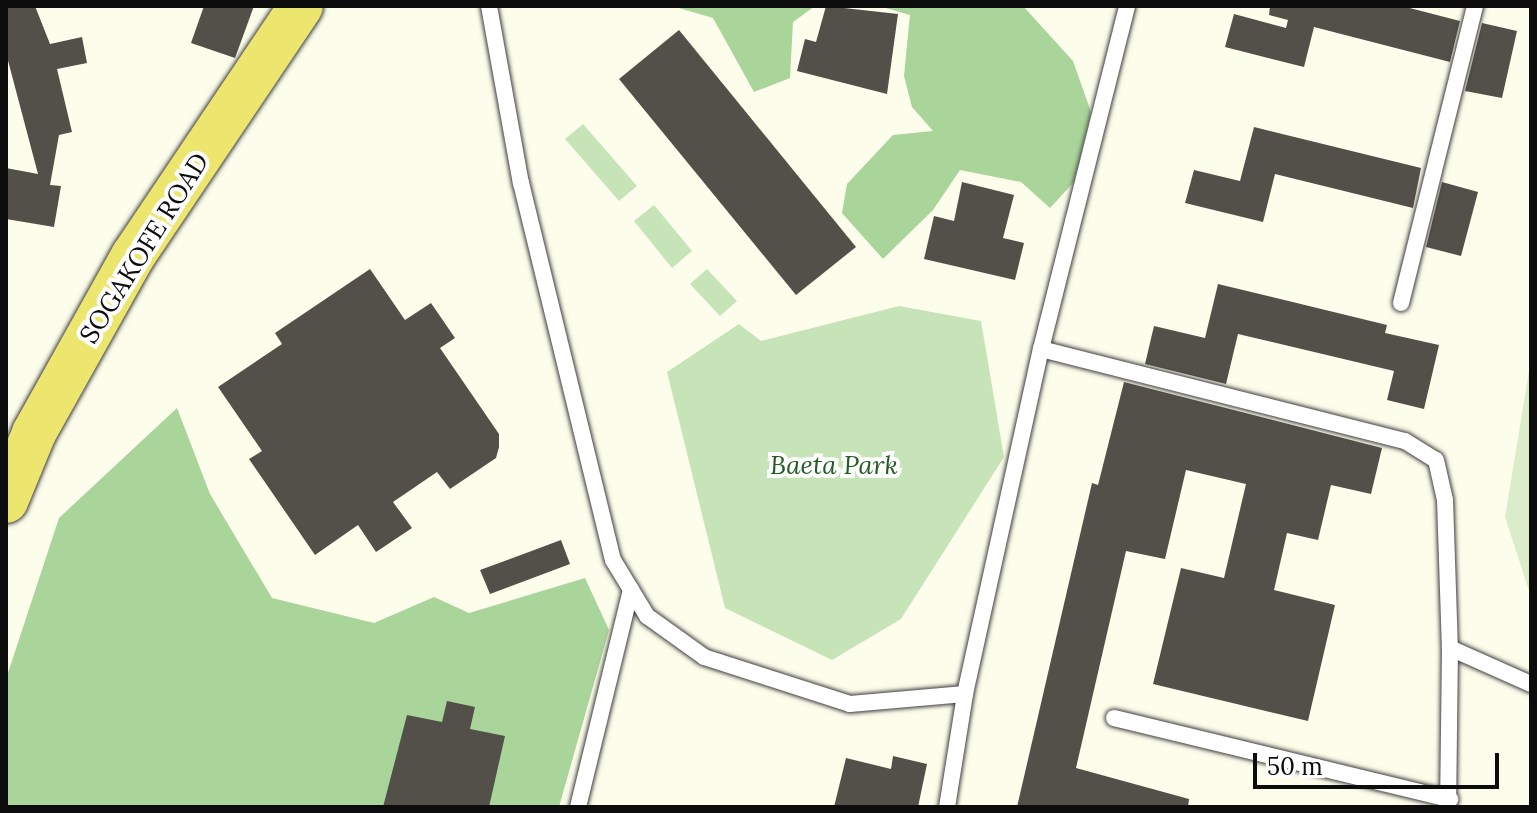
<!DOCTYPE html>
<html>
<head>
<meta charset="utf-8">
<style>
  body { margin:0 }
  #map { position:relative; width:1537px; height:813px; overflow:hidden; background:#fdfdec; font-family:Lora,serif }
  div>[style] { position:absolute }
  .green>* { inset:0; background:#c7e4b9 }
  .forest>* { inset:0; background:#a9d49a }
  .pitch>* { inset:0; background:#daecca }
  .building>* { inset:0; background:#534f49 }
  .roads { filter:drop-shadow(0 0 2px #3f3f3f) drop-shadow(0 0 2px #3f3f3f) }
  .lane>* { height:16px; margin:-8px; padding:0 8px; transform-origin:8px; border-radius:8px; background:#fff }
  .primary>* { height:44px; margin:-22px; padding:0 22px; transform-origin:22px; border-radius:22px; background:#ece66e }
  span { translate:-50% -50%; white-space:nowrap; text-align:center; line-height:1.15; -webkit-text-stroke:8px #fff; paint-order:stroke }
  .street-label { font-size:26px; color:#0c0c0c }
  .park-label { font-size:26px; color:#235d23; font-style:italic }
  .frame { position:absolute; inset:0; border:8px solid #0c0c0c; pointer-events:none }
  .scale { position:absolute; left:1253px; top:753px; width:246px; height:36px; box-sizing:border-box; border:4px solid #0c0c0c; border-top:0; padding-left:10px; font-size:24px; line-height:28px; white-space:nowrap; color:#0c0c0c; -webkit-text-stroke:6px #fff; paint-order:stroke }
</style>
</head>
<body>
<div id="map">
  <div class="green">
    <i style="clip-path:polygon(583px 124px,637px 186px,619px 201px,565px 139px)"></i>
    <i style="clip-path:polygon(654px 205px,692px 251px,672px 268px,634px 221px)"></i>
    <i style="clip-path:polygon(707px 269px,737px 301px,720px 316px,690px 284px)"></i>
    <i style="clip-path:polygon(899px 306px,981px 321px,1004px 457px,901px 619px,832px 660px,725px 608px,667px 372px,739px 324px,761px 341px)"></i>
  </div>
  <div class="forest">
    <i style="clip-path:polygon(672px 6px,815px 6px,793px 22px,790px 78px,754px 92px,713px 18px)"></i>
    <i style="clip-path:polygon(879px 6px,1023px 6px,1073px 61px,1091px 112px,1074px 182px,1050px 208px,1021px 182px,960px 170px,933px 210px,883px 259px,842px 213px,847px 184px,893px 135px,933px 131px,912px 107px,904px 76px,910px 15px)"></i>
    <i style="clip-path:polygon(177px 408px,210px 494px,272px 598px,374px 623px,434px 597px,469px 613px,585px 578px,609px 630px,559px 807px,6px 807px,6px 679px,59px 518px)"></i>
  </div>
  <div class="pitch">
    <i style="clip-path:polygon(1531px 359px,1531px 597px,1505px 517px)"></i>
  </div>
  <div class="building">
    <i style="clip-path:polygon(6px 6px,35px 6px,50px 44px,82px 37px,87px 63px,57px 69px,72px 132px,59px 135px,50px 185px,61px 186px,54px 227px,6px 219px,6px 168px,38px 174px,6px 53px)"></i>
    <i style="clip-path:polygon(204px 6px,254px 6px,235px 58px,191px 43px)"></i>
    <i style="clip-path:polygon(826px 6px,898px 14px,887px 94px,797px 71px,805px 39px,816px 42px)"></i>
    <i style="clip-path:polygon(1270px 6px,1402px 6px,1460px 21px,1450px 62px,1314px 27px,1304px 67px,1225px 47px,1234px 14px,1286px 28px,1288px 20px,1269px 15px)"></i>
    <i style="clip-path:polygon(1482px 23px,1517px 31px,1502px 98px,1465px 91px)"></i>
    <i style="clip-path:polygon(679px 30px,856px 247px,796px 295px,619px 79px)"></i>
    <i style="clip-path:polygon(1254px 127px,1421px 168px,1413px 208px,1275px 174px,1263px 222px,1185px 203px,1194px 170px,1240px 181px)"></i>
    <i style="clip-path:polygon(962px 182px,1014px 195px,1003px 238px,1024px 243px,1015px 280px,924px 259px,934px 216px,954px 221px)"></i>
    <i style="clip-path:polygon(1442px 182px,1478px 192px,1461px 256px,1426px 247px)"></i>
    <i style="clip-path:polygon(370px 269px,405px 320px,431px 303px,455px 338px,440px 348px,499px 434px,499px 447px,496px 458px,450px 489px,437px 472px,393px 502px,412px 528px,376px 552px,358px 525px,315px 555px,249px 459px,262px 451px,218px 387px,282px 344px,275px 333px)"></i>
    <i style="clip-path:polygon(1218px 284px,1387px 325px,1385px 333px,1439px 345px,1424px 409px,1387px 400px,1394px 371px,1238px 334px,1226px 384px,1145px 364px,1154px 326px,1205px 338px)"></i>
    <i style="clip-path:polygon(1124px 382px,1382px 448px,1371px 494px,1331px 485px,1318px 540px,1287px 533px,1274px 590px,1335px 605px,1308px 721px,1153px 684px,1181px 568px,1224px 578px,1246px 484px,1186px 470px,1165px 559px,1126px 551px,1076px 768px,1189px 799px,1188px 807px,1017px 807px,1092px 483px,1098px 485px)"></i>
    <i style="clip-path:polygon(561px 540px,570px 564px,490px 594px,480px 570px)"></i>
    <i style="clip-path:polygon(447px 701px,475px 707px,470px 729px,505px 736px,489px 807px,383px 807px,407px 715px,442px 722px)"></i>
    <i style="clip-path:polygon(893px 756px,927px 764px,918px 807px,834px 807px,846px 758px,891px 769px)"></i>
  </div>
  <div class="roads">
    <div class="lane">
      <i style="left:489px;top:6px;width:180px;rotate:79.8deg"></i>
      <i style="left:521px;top:183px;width:388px;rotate:76.3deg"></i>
      <i style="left:613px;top:560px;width:66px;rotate:58.7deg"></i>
      <i style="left:647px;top:616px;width:70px;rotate:35.7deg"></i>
      <i style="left:704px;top:657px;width:153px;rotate:17.8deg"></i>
      <i style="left:850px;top:704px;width:115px;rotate:-5deg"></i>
      <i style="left:965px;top:694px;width:353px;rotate:-77.6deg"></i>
      <i style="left:1041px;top:349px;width:354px;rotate:-75.9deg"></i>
      <i style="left:1401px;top:303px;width:306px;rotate:-76deg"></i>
      <i style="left:1041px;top:349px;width:375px;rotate:14.2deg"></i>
      <i style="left:1405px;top:441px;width:36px;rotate:32deg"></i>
      <i style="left:1436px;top:460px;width:41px;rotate:77.3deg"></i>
      <i style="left:1445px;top:500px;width:148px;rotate:88.1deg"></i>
      <i style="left:1450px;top:648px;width:159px;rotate:90.7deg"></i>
      <i style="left:1450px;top:648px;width:89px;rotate:24deg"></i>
      <i style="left:1114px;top:718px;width:346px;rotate:13.6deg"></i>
      <i style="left:578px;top:807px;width:224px;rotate:-76.3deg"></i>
      <i style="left:947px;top:807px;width:114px;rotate:-80.9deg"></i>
    </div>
    <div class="primary">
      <i style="left:6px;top:501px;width:74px;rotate:-67.6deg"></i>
      <i style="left:34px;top:433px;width:203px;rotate:-60.8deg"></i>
      <i style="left:133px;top:256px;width:301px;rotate:-56.1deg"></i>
    </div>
  </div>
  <div class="street-label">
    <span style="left:144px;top:248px;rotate:-58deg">SOGAKOFE ROAD</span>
  </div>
  <div class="park-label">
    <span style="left:834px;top:465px">Baeta Park</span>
  </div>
  <div class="frame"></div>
  <div class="scale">50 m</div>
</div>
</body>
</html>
